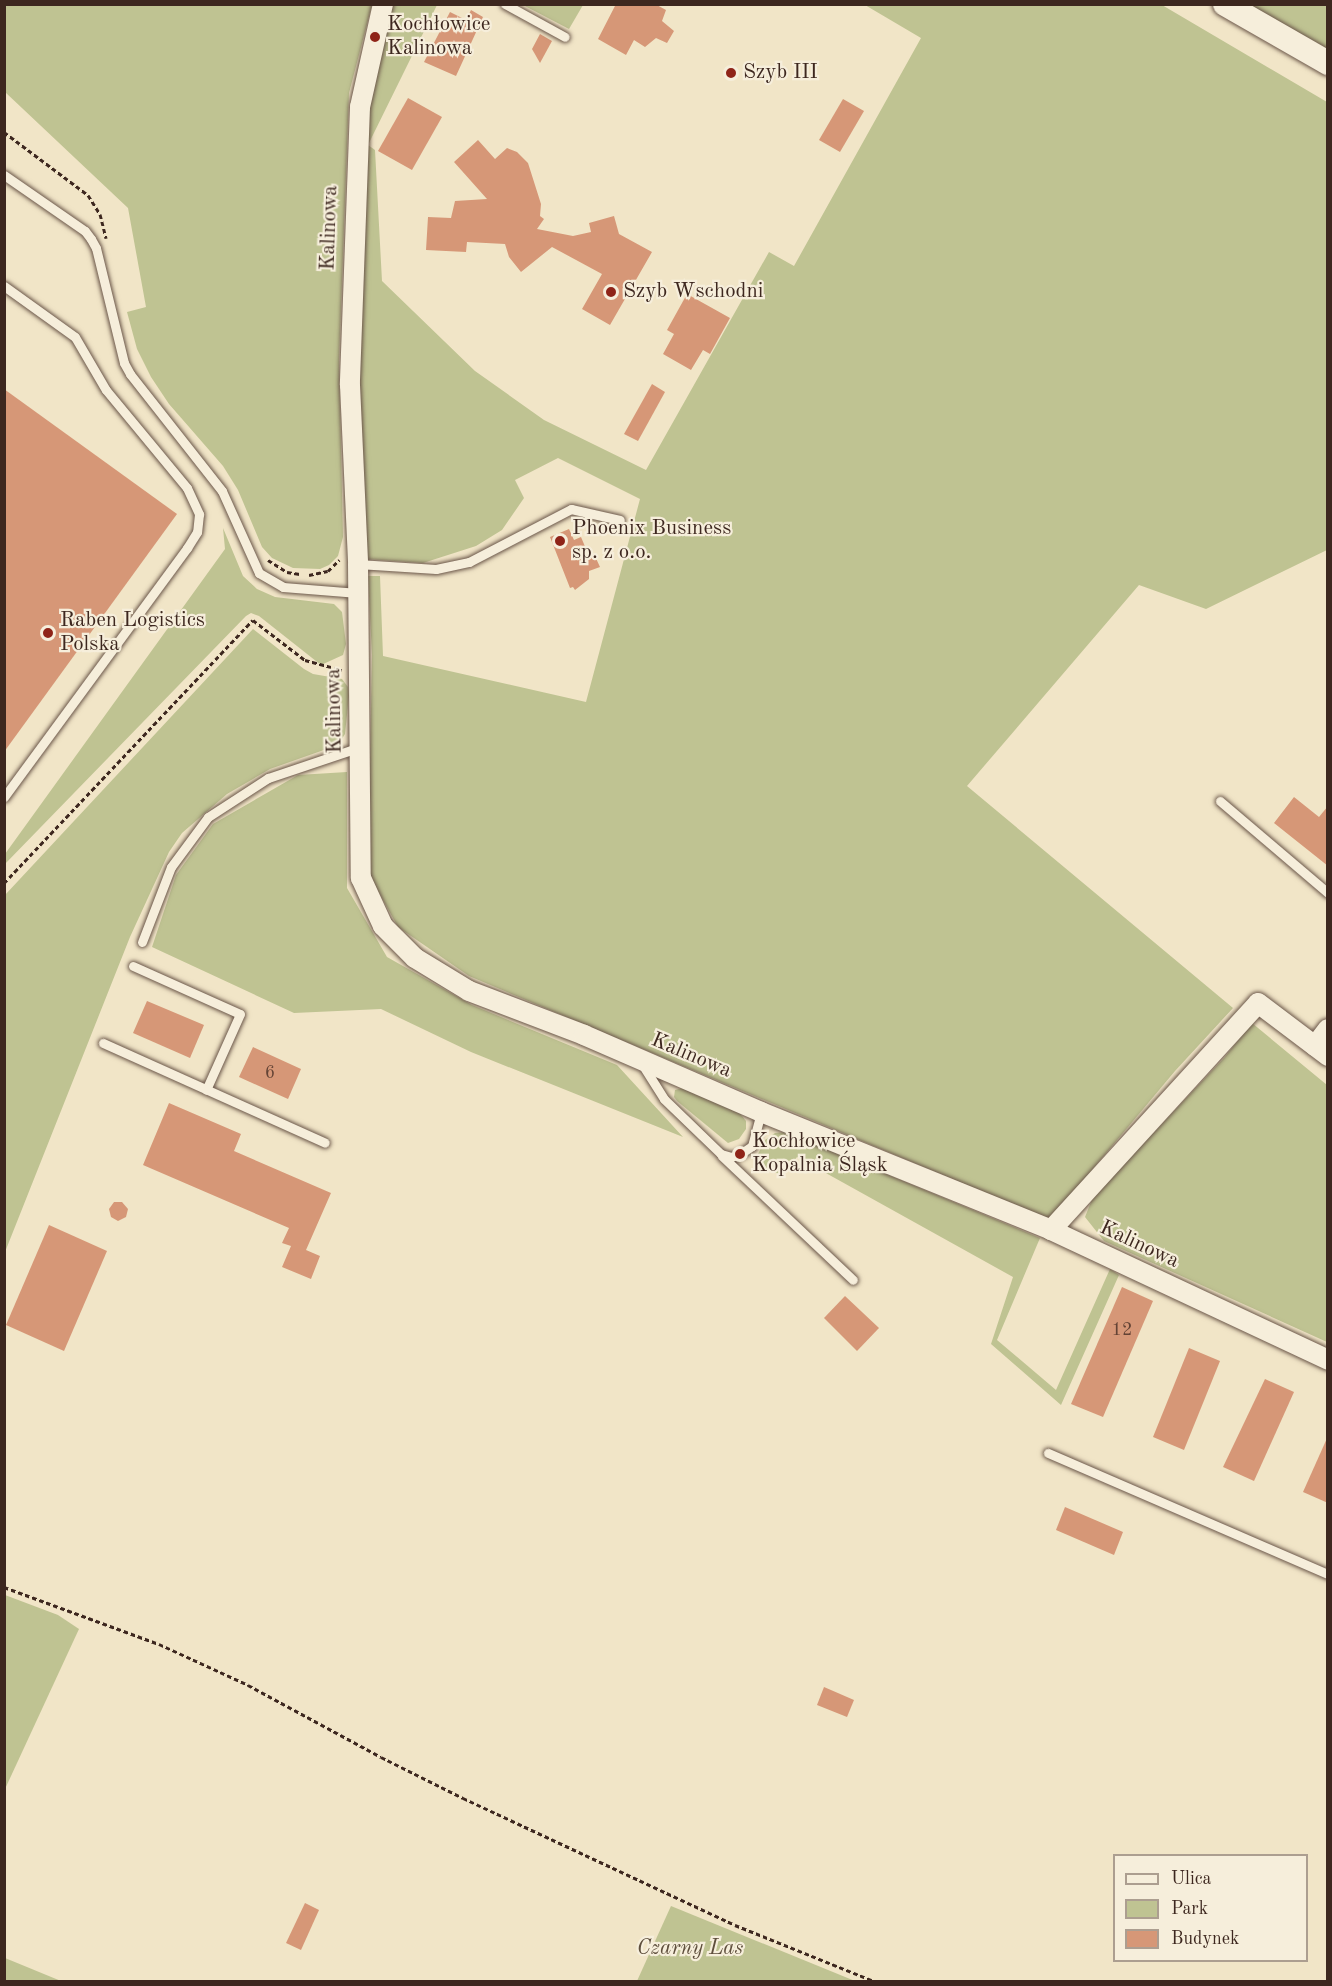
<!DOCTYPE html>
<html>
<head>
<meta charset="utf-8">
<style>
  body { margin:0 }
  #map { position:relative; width:1332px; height:1986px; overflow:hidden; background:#f1e5c7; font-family:"Old Standard TT",serif }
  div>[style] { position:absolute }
  .green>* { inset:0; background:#bfc392 }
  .building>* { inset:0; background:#d69777 }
  .path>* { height:3px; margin-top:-1.5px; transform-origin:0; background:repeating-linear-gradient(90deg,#3d271f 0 4.5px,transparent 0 7.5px) }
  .roads { filter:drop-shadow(0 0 2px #6a5649) drop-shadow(0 0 2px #6a5649) }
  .service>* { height:9px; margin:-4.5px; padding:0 4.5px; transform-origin:4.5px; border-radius:4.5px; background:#f6eedb }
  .minor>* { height:20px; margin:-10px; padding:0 10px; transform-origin:10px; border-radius:10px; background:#f6eedb }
  .tertiary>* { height:24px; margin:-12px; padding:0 12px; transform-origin:12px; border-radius:12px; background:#f6eedb }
  .dots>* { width:16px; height:16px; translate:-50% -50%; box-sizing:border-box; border:3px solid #f6eedb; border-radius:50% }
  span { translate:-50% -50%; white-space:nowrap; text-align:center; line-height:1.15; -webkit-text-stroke:4.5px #f6eedb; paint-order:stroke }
  .number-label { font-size:18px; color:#634335 }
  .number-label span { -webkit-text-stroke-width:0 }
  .poi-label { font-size:21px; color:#3d271f }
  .left { translate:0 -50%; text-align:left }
  .street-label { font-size:21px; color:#3d271f }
  .park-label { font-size:21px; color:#5e4e3c; font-style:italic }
  .frame { position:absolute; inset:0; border:6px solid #3d271f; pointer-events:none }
  .legend { position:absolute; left:1113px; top:1854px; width:195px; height:108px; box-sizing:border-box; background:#f6eedb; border:2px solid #ac9e90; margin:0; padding:8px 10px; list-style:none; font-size:18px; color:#3d271f }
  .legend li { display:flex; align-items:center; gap:12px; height:30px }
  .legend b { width:30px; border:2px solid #ac9e90 }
</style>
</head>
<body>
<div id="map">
  <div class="green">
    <i style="clip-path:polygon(4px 5px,372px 5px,349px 93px,339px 360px,343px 537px,338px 556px,329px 565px,320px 569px,293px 568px,272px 558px,262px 547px,238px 490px,223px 466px,169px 404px,151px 377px,137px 349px,127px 312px,146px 307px,128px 208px,5px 92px)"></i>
    <i style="clip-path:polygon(393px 5px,437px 5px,368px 145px,375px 150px,382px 281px,475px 371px,544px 420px,646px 470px,769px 252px,794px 266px,921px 38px,865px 5px,1162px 5px,1327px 102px,1327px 550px,1206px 609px,1139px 585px,967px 786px,1233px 1008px,1175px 1071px,1050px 1220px,469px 976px,398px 927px,368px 873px,372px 655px,368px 576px,380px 576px,383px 656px,586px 702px,640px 499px,558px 458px,515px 480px,524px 498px,502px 530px,476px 546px,423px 563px,366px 559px,355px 385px,365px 102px)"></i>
    <i style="clip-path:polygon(523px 5px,583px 5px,569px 29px)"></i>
    <i style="clip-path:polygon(1244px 5px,1327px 5px,1327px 53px)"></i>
    <i style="clip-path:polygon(223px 528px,243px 576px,257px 589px,275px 597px,334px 604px,342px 612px,346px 644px,343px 655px,321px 665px,259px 616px,251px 613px,246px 616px,5px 864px,5px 854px,225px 549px)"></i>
    <i style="clip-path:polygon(253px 629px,304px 669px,313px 674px,342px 679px,348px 687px,349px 695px,345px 734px,338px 745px,270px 769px,227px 794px,182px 833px,169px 852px,130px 937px,5px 1252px,5px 895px)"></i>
    <i style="clip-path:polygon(347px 772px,347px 888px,387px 957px,472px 1005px,617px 1065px,683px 1137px,471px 1052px,381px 1009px,294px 1013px,152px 947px,176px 875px,213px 824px,298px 775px)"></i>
    <i style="clip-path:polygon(1252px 1023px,1327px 1085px,1327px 1342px,1104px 1241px,1085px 1217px,1093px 1197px,1224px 1058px)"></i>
    <i style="clip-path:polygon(682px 1088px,738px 1111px,746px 1121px,746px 1129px,739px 1139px,728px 1143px,677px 1101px,674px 1097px,675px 1090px)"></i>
    <i style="clip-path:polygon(785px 1132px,1040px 1238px,997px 1340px,1056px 1390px,1110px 1269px,1119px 1275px,1061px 1405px,991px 1344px,1013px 1277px,797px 1157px,782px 1176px,763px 1166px,755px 1172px,755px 1160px,765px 1140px,775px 1133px)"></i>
    <i style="clip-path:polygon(5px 1595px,58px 1615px,79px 1629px,5px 1789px)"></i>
    <i style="clip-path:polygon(671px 1906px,855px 1981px,637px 1981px)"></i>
    <i style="clip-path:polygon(5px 1958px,61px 1981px,5px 1981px)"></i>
  </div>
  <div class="building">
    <i style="clip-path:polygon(616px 4px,655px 4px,666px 10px,662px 21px,674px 31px,667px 43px,656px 38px,645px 47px,634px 40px,626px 55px,598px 39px)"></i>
    <i style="clip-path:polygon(471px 10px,483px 17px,456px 76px,424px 62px,450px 12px,466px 20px)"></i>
    <i style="clip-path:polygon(540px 34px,552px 41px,540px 63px,532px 49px)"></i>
    <i style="clip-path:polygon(408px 98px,442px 117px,412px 170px,378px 151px)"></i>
    <i style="clip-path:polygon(843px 99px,864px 111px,840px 152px,819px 140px)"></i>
    <i style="clip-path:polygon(478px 140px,495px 159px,507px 148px,517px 152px,528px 163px,541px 204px,540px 216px,544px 219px,537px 229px,573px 236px,591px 232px,589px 223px,614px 216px,619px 234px,652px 252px,610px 325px,582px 309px,602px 274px,552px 247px,521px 272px,509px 257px,505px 244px,467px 242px,466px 252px,426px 250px,428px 217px,451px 218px,455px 201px,487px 199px,454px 162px)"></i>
    <i style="clip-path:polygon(687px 294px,730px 318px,710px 354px,703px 350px,691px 370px,663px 354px,674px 334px,667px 330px)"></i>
    <i style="clip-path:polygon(652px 384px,665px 392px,638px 441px,624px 434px)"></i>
    <i style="clip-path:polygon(4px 389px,177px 514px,4px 752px)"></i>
    <i style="clip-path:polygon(569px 529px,574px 540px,581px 537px,589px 556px,594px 554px,600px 567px,589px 571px,589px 579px,575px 590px,573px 587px,570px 588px,550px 537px)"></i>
    <i style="clip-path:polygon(1294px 797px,1319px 817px,1328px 806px,1328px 866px,1274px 823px)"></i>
    <i style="clip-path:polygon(147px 1001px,204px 1025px,190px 1058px,133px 1033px)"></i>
    <i style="clip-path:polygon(253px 1047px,301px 1069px,288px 1099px,239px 1077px)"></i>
    <i style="clip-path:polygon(169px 1103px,241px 1134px,234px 1151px,331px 1193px,306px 1250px,320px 1256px,311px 1279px,282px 1267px,291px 1246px,282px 1243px,289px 1228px,143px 1165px)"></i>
    <i style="clip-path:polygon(114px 1202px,122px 1202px,128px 1209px,126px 1217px,118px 1221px,111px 1217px,109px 1209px)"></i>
    <i style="clip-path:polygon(49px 1225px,107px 1251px,64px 1351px,6px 1325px)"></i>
    <i style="clip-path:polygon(1122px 1287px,1153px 1301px,1103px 1417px,1071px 1404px)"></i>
    <i style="clip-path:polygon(845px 1296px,879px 1328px,857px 1351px,824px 1318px)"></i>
    <i style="clip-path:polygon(1189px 1348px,1220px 1361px,1184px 1450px,1153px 1437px)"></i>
    <i style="clip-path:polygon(1265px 1379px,1294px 1392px,1254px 1481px,1223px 1467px)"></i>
    <i style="clip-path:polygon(1328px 1436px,1328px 1503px,1303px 1492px)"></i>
    <i style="clip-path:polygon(1065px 1507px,1123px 1532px,1114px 1555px,1056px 1530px)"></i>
    <i style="clip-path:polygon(824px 1687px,854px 1700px,847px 1717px,817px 1705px)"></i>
    <i style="clip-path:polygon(305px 1903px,319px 1910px,301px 1950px,286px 1943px)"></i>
  </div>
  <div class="path">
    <i style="left:4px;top:132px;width:105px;rotate:36.9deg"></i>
    <i style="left:88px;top:195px;width:22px;rotate:58deg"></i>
    <i style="left:100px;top:214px;width:25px;rotate:76deg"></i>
    <i style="left:268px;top:560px;width:22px;rotate:32deg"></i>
    <i style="left:287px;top:572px;width:13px;rotate:9deg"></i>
    <i style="left:309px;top:575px;width:19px;rotate:-12deg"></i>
    <i style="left:328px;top:571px;width:16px;rotate:-45deg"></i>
    <i style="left:4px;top:883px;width:362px;rotate:-46.6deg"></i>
    <i style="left:253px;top:620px;width:66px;rotate:37.6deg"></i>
    <i style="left:305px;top:660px;width:38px;rotate:15deg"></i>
    <i style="left:4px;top:1587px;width:165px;rotate:20.2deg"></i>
    <i style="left:159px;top:1644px;width:98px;rotate:24.7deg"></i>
    <i style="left:248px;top:1685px;width:151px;rotate:28.4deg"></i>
    <i style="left:381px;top:1757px;width:92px;rotate:26.6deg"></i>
    <i style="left:463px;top:1798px;width:300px;rotate:25deg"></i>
    <i style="left:735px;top:1925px;width:152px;rotate:22deg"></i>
  </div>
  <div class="roads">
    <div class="service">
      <i style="left:505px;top:4px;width:68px;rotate:28.8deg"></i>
      <i style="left:4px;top:175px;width:98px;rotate:34.7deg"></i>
      <i style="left:85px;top:231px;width:10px;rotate:53deg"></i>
      <i style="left:91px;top:239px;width:10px;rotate:61deg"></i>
      <i style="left:96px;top:248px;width:118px;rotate:76.3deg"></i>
      <i style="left:124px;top:363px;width:13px;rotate:61deg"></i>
      <i style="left:130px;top:374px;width:149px;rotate:51.8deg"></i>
      <i style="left:222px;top:491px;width:90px;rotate:65.7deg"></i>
      <i style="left:259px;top:573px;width:28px;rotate:30deg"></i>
      <i style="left:283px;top:587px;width:75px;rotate:4.6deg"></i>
      <i style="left:4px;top:286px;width:87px;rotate:35.7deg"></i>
      <i style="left:75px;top:337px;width:61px;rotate:59.7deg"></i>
      <i style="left:106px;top:390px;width:127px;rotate:50.4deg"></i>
      <i style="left:187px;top:488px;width:29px;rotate:65deg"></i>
      <i style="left:199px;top:514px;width:18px;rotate:96deg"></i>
      <i style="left:197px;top:532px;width:19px;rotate:122deg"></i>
      <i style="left:187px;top:548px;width:309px;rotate:126.3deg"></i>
      <i style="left:358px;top:564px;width:78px;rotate:3.7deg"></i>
      <i style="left:436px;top:569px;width:34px;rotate:-12deg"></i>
      <i style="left:469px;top:562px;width:115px;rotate:-27.5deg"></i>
      <i style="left:571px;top:509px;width:50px;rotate:12.7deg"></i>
      <i style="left:1220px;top:801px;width:142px;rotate:40.4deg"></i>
      <i style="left:142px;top:942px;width:80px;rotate:-68.9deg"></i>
      <i style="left:171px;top:867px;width:62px;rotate:-53.5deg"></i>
      <i style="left:208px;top:817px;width:72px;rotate:-33deg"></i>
      <i style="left:268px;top:778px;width:97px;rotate:-18.6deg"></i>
      <i style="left:133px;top:966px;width:117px;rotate:24.2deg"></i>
      <i style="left:240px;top:1014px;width:83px;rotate:114.1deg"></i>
      <i style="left:103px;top:1043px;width:243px;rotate:24.2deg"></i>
      <i style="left:642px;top:1064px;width:41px;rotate:57.8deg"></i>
      <i style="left:664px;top:1099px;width:79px;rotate:44deg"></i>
      <i style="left:721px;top:1154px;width:10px;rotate:17deg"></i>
      <i style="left:731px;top:1157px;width:9px;rotate:-18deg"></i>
      <i style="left:740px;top:1154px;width:14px;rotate:-34deg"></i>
      <i style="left:752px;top:1146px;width:35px;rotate:-75deg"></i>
      <i style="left:722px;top:1156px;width:180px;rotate:43.4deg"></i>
      <i style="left:1048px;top:1453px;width:305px;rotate:23.4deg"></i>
    </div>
    <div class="minor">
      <i style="left:383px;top:4px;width:106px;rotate:102.6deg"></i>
      <i style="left:360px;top:107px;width:278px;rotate:92.1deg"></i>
      <i style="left:350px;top:385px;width:179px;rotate:87.4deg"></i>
      <i style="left:358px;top:564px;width:314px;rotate:89.5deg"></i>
      <i style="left:361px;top:878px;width:53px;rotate:65.4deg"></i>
      <i style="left:383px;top:926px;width:45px;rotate:45deg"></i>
      <i style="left:415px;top:958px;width:63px;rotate:31.4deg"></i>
      <i style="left:469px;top:991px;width:123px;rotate:20.9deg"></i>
      <i style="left:584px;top:1035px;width:193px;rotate:23.5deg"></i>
      <i style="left:761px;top:1112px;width:313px;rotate:22.1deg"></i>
      <i style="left:1051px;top:1230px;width:306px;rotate:25.1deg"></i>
      <i style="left:1315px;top:1046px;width:21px;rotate:-53deg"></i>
      <i style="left:1051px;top:1230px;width:307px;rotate:-47.6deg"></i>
      <i style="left:1258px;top:1003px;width:88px;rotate:37.1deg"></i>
    </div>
    <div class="tertiary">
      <i style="left:1225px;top:4px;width:119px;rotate:29.8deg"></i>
    </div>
  </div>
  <div class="dots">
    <i style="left:375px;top:37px;background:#8f2418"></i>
    <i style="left:731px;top:73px;background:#8f2418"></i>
    <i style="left:611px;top:292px;background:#8f2418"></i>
    <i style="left:560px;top:541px;background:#8f2418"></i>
    <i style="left:48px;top:633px;background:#8f2418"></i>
    <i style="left:740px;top:1154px;background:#8f2418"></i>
  </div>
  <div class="number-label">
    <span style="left:270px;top:1073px">6</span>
    <span style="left:1122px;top:1330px">12</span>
  </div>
  <div class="poi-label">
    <span class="left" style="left:387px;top:37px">Kochłowice<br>Kalinowa</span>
    <span class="left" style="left:743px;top:73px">Szyb III</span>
    <span class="left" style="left:623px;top:292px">Szyb Wschodni</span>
    <span class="left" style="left:572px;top:541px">Phoenix Business<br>sp. z o.o.</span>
    <span class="left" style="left:60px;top:633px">Raben Logistics<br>Polska</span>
    <span class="left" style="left:752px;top:1154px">Kochłowice<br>Kopalnia Śląsk</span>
  </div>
  <div class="street-label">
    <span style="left:330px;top:228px;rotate:-88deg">Kalinowa</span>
    <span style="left:335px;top:711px;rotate:-91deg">Kalinowa</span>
    <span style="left:691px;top:1056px;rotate:23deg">Kalinowa</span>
    <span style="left:1139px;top:1245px;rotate:25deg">Kalinowa</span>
  </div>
  <div class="park-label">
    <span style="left:690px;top:1949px">Czarny Las</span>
  </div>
  <div class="frame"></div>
  <ul class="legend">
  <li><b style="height:8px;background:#f6eedb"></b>Ulica</li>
  <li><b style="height:16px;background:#bfc392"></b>Park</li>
  <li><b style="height:16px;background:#d69777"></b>Budynek</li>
  </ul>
</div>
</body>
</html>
